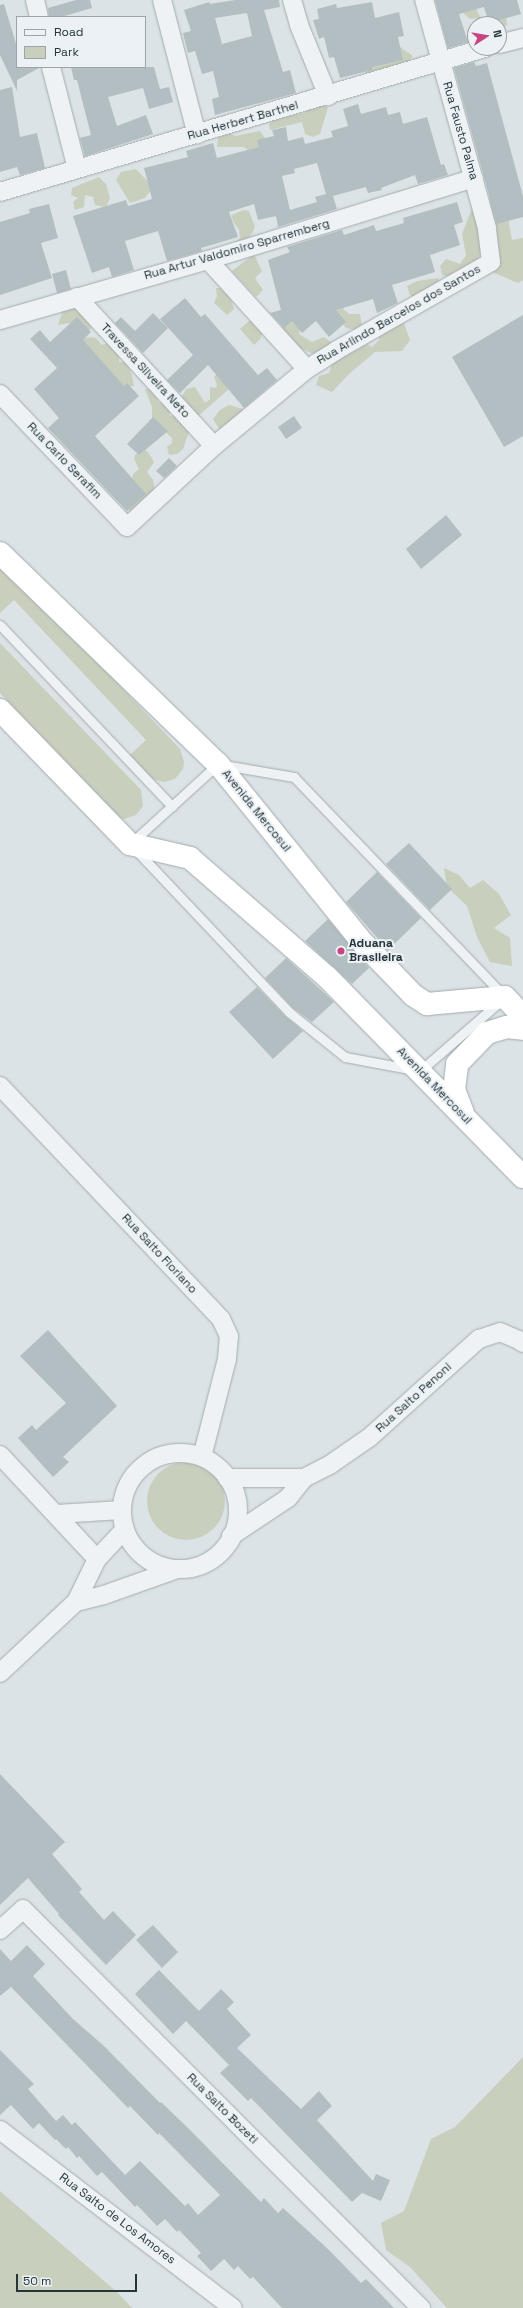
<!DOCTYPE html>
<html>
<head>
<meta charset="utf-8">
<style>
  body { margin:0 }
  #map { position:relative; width:523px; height:2308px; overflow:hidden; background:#dce3e6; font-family:"Space Grotesk",sans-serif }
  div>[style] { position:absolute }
  .green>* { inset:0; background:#c8cfbd }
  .round { border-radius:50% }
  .building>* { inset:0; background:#b3bec2 }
  .roads { filter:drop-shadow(0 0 1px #a2abaf) drop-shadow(0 0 1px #a2abaf) }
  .lane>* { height:9px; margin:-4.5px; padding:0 4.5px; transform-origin:4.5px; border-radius:4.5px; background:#eef2f4 }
  .street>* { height:18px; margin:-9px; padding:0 9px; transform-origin:9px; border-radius:9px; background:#eef2f4 }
  .street>.ring { margin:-9px; padding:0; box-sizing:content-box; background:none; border:18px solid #eef2f4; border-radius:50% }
  .highway>* { height:22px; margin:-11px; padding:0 11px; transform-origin:11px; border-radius:11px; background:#fff }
  .dots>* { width:11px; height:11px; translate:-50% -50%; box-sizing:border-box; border:2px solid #ebf1f4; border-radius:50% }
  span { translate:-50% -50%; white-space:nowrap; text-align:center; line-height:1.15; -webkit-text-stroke:4px #ebf1f4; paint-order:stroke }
  .street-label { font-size:12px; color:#26353b }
  .poi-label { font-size:12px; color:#26353b; font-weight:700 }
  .left { translate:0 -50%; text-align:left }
  .legend { position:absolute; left:16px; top:16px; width:130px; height:52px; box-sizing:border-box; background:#ebf1f4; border:1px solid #9ca6aa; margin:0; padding:5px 7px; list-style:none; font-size:12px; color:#26353b }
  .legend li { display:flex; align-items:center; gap:8px; height:20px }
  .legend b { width:20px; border:1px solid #9ca6aa }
  .north { position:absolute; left:467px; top:16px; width:40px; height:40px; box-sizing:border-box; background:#ebf1f4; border:1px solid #9ca6aa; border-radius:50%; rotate:78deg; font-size:11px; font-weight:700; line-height:16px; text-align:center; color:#26353b }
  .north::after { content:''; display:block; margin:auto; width:14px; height:18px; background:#c84382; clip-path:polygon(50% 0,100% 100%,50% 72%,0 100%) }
  .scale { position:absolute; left:16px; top:2274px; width:121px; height:18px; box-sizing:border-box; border:2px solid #26353b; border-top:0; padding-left:5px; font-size:12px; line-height:14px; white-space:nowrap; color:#26353b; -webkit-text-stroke:3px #ebf1f4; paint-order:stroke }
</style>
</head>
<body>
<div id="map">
  <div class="green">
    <i style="clip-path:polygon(475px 5px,479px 15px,485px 21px,494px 16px,506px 14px,507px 25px,499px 30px,499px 24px,475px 24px,477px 18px,470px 19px,462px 12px)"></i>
    <i style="clip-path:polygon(400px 47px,413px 56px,400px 72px,364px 77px,369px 60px,384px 57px)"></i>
    <i style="clip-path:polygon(316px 104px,328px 107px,320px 134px,313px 137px,305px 134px,302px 122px,270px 130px,269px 124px,275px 119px,304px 113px)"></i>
    <i style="clip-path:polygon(260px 131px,269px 143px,250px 159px,247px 149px,243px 147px,217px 147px,218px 138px,229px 133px,235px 136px)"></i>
    <i style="clip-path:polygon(136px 169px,153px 187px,145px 198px,130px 203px,116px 180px,121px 172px)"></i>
    <i style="clip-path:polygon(99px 177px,106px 184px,110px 198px,106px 207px,95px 205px,93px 197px,85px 195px,84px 207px,75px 210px,73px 202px,78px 198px,71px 195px,72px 188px)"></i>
    <i style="clip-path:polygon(504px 196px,512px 240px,523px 238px,523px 280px,518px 283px,492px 272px,496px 231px,489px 198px)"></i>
    <i style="clip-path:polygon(472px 208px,484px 243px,476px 265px,457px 279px,442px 275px,440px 266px,446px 259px,460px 264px,466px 255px,462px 234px)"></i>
    <i style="clip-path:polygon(244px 210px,249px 211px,255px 227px,246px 245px,236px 246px,236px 242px,240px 238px,239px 230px,234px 223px,231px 215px)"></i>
    <i style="clip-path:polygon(254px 254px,262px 271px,255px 278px,263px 290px,256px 297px,232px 271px)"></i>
    <i style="clip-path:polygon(438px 278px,441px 287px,416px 301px,410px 295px,407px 286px,417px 281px)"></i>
    <i style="clip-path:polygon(216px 288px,224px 288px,229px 293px,234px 309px,227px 315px,214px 303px,217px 296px)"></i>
    <i style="clip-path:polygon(74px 305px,86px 316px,91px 329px,87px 331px,77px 322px,58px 325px,63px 310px)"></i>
    <i style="clip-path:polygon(338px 305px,342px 305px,344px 310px,349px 314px,360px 314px,362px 326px,356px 330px,346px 328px,333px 312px)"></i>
    <i style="clip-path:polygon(288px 318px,300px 326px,299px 334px,312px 342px,324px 337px,335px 345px,319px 356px,296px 347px,278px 333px)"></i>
    <i style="clip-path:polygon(402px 318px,410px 340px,402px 351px,375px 352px,349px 374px,332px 392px,316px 385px,319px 376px,329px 373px,332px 363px,367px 344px,372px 347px,379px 340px,379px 334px)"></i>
    <i style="clip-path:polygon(249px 321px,256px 323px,262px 333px,261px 338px,254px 345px,240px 329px)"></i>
    <i style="clip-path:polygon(91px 337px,96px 338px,102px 345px,113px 341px,119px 352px,119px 362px,126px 362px,132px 375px,134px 386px,122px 387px,79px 339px)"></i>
    <i style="clip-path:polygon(220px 371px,229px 389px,197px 417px,180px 400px,186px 389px,195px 387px,205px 403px,210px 399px,210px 387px,216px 388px,217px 385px,214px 377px)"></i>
    <i style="clip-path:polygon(145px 389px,155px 390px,158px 402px,168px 406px,170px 416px,179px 415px,191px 426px,183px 449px,177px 454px,169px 455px,167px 447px,172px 443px,172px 438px,152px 420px,152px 407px)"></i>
    <i style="clip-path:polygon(229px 405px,243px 409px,241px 418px,221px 432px,213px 419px,220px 410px)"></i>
    <i style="clip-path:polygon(143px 449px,148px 452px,154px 462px,147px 472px,153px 480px,156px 497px,135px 513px,129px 512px,133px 474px,139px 469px,134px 459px,135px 455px)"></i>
    <i style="clip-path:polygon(0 560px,180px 749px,184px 762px,183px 769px,175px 779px,164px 782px,152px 779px,130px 755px,146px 740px,14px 600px,0 613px)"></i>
    <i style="clip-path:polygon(0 643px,141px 790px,143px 806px,136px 815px,124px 819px,118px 817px,0 693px)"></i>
    <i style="clip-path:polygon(444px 868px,459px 875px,470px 888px,483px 880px,499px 894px,511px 915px,494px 928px,510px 938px,512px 966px,490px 962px,477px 937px,467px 906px,447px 887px)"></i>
    <i class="round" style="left:147px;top:1462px;width:78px;height:78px"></i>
    <i style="clip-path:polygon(523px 2057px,523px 2308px,447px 2308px,410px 2267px,386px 2250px,381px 2223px,404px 2211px,431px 2139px,455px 2127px)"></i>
    <i style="clip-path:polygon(0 2191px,118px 2293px,132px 2308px,0 2308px)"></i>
  </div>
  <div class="building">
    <i style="clip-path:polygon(76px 0,90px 0,92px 8px,61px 17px,49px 17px,48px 8px)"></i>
    <i style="clip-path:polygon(evenodd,235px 0,279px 0,280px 7px,264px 10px,283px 72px,290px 70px,296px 93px,215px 115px,212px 99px,219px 97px,213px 71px,202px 74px,195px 51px,188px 53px,183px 33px,191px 31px,184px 10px,209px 2px,210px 4px,235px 0,247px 13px,252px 36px,222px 44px,215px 18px,247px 13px)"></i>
    <i style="clip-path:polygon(435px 0,517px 0,521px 14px,489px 23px,484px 7px,459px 14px,468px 42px,448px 48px)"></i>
    <i style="clip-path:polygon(372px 2px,375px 18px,399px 12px,404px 36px,398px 37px,403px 60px,372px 67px,372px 70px,340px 78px,334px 57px,329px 58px,324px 37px,319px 39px,313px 20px,319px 19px,317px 9px,336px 4px,337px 8px)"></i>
    <i style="clip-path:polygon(4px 4px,17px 47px,17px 67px,41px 67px,17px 80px,17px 91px,0 55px,0 5px)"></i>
    <i style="clip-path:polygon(474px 62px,476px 66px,487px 63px,523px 196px,523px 217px,497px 224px,454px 68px)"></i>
    <i style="clip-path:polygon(71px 67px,154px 67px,160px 89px,169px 87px,173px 102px,149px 109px,143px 88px,108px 97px,117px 126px,146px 115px,153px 134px,85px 156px,80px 138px,91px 135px,77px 80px,74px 80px)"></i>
    <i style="clip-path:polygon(12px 87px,20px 137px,37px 133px,45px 168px,20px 175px,17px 167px,0 172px,0 90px)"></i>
    <i style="clip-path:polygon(evenodd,358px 104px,361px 114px,386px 107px,388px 115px,400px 112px,403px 124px,427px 117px,441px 165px,444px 164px,448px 175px,418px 184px,415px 175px,381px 188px,382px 190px,368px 193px,366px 187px,333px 196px,337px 209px,278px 227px,276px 216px,258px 220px,254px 204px,229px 212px,238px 237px,201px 248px,202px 251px,167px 261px,158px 231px,125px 241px,134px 270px,112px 277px,109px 267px,92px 273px,73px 216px,126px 200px,128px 206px,152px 199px,144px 168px,188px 157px,186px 151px,213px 143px,217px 158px,259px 147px,257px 140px,274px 136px,272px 130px,286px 127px,288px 141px,303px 137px,305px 144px,333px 137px,331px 131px,348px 126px,343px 109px,358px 104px,317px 163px,326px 194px,315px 197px,317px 202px,290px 210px,282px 176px,295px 173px,294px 169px,317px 163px)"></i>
    <i style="clip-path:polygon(457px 202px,463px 222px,454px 225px,460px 245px,430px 255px,435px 272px,392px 285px,398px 303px,377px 313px,373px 299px,336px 310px,346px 322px,329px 337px,316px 321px,302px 333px,292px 321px,284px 328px,270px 313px,281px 310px,268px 260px,290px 252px,287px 247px,342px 230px,344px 235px,374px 225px,376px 231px,404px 223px,403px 218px)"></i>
    <i style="clip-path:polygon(49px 204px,58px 238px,41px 243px,52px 278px,0 295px,0 222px,30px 213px,29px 209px)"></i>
    <i style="clip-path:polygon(66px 270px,71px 289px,57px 293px,52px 274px)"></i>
    <i style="clip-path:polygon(185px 298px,201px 317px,205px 314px,258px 375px,267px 368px,277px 380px,244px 408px,208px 365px,180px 393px,167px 380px,193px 355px,160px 319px)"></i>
    <i style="clip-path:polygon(153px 313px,168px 328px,143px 353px,115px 323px,121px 317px,135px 331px)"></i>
    <i style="clip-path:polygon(523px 315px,523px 436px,504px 447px,452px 357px)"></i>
    <i style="clip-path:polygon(77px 317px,91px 332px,83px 340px,124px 386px,127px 383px,139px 396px,95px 436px,146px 494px,127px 511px,48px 428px,59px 418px,34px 389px,57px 368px,30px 339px,40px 330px,50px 342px)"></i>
    <i style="clip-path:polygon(294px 416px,302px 428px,286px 439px,278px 427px)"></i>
    <i style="clip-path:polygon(153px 417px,168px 431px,139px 455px,127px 444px)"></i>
    <i style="clip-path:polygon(169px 458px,177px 466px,164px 478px,156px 471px)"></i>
    <i style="clip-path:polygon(446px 515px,462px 535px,421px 569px,406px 549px)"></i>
    <i style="clip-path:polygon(409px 843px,452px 889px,430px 910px,386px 864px)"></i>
    <i style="clip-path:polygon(377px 872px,421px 918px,388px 950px,346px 902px)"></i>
    <i style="clip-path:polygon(328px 919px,369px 968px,352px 984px,305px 941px)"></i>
    <i style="clip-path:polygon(286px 958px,334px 1002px,312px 1022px,293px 1008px,265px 978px)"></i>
    <i style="clip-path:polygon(257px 987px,285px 1016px,303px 1031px,273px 1059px,229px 1012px)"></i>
    <i style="clip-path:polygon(48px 1330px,117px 1406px,63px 1457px,69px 1462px,53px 1477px,18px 1438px,32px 1425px,36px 1430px,66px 1403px,20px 1356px)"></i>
    <i style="clip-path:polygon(0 1774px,65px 1842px,52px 1854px,82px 1889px,79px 1892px,104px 1920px,113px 1911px,136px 1935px,106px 1965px,58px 1915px,59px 1914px,28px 1878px,0 1905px)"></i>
    <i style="clip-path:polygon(153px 1925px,178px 1952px,162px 1968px,136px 1940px)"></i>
    <i style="clip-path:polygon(27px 1945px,45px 1964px,33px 1976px,73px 2019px,104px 2046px,160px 2103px,161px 2102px,190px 2130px,261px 2202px,264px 2198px,278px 2213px,283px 2208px,329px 2250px,361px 2283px,366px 2279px,394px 2308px,282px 2308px,253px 2277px,250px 2279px,238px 2266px,234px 2270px,224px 2259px,211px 2271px,197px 2256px,201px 2253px,179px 2230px,177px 2232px,165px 2219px,157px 2226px,137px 2205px,135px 2207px,102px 2172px,97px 2176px,79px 2156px,77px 2158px,68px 2147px,66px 2149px,56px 2139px,55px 2140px,39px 2123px,33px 2129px,11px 2105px,0 2115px,0 2050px,34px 2084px,28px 2089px,56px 2121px,63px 2115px,72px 2125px,75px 2122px,125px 2175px,140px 2161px,185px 2206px,188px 2203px,198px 2215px,220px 2195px,159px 2133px,158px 2135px,130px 2106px,128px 2108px,11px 1987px,0 1996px,0 1949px,11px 1961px)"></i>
    <i style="clip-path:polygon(159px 1970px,199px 2011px,221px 1989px,234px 2002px,227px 2009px,251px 2035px,237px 2048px,301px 2109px,319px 2091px,332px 2106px,317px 2120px,373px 2181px,376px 2174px,390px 2180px,381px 2201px,362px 2193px,352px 2202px,251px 2098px,248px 2101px,220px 2073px,229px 2065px,186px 2021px,173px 2034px,135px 1994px)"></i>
  </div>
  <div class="roads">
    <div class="lane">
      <i style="left:0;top:625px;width:250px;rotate:46.5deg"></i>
      <i style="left:218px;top:764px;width:77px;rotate:9.7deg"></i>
      <i style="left:294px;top:777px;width:305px;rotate:46.2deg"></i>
      <i style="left:505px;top:997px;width:113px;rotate:139deg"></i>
      <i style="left:420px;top:1071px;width:76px;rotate:-169.4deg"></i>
      <i style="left:345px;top:1057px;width:72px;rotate:-141.2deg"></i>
      <i style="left:289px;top:1012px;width:231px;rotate:-133.4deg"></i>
      <i style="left:130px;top:844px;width:119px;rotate:-42.3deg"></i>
    </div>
    <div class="street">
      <i style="left:35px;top:0;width:17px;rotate:77deg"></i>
      <i style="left:162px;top:0;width:139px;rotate:75.5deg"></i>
      <i style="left:292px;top:0;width:26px;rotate:74deg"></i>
      <i style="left:299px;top:25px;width:77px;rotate:67.8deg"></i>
      <i style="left:499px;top:44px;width:25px;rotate:-14deg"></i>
      <i style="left:51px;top:67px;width:105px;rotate:75.7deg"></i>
      <i style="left:0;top:192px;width:506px;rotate:-16.54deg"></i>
      <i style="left:208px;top:260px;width:147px;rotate:47.8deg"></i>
      <i style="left:77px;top:297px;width:202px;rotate:47.4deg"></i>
      <i style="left:0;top:320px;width:216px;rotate:-16.1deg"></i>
      <i style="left:208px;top:260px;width:278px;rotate:-17.1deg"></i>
      <i style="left:0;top:394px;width:184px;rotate:46.3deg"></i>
      <i style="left:127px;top:527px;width:119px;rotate:-43deg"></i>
      <i style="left:214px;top:446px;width:121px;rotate:-39.6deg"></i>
      <i style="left:307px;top:369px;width:36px;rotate:-32deg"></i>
      <i style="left:337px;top:350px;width:177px;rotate:-29.7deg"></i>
      <i style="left:491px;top:262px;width:34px;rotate:-97deg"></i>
      <i style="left:487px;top:228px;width:237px;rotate:-105.4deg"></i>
      <i style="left:0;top:1086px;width:321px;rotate:46.5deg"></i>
      <i style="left:221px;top:1319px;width:19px;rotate:65deg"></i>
      <i style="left:229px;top:1336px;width:23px;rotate:95deg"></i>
      <i style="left:227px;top:1359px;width:101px;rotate:104.3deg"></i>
      <i class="ring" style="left:122px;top:1453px;width:98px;height:98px"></i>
      <i style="left:0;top:1455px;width:142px;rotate:47deg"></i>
      <i style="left:227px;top:1478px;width:77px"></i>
      <i style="left:57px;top:1514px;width:65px;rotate:-3.5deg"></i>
      <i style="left:231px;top:1536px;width:69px;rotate:-33.7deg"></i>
      <i style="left:288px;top:1498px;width:26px;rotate:-51deg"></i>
      <i style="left:304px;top:1478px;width:30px;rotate:-27deg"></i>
      <i style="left:331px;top:1464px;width:47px;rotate:-34.7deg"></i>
      <i style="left:370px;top:1437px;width:147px;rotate:-42deg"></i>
      <i style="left:479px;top:1339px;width:22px;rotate:-18deg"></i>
      <i style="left:500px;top:1332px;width:21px;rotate:23deg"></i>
      <i style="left:519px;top:1340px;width:5px;rotate:37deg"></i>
      <i style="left:76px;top:1602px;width:29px;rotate:-14deg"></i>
      <i style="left:104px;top:1595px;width:77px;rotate:-19.6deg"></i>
      <i style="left:0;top:1673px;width:104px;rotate:-43.1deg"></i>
      <i style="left:76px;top:1602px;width:48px;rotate:-64deg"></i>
      <i style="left:97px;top:1559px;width:41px;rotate:-47deg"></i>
      <i style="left:0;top:1930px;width:31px;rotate:-42deg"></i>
      <i style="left:23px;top:1909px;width:564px;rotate:45.07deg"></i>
      <i style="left:0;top:2130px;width:293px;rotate:37.4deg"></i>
    </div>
    <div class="highway">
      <i style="left:0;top:553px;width:303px;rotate:44.1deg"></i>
      <i style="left:218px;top:764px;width:232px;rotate:51deg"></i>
      <i style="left:364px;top:944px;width:71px;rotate:46.1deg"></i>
      <i style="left:413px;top:995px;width:17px;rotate:33deg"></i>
      <i style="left:427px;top:1004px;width:78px;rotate:-5.1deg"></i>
      <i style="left:505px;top:997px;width:26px;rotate:47deg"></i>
      <i style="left:0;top:710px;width:187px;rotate:45.9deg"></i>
      <i style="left:130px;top:844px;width:62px;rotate:13.1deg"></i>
      <i style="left:190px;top:858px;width:181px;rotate:41deg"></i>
      <i style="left:327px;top:977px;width:280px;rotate:45.6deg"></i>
      <i style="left:463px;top:1113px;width:25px;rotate:-111deg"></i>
      <i style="left:454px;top:1090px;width:26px;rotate:-83deg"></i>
      <i style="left:457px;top:1064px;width:43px;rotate:-45.9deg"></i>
      <i style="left:487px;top:1033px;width:21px;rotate:-17deg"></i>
      <i style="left:507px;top:1027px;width:16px;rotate:7deg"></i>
    </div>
  </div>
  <div class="dots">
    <i style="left:341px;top:951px;background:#c84382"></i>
  </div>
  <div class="street-label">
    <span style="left:243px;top:121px;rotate:-16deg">Rua Herbert Barthel</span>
    <span style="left:460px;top:131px;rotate:74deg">Rua Fausto Palma</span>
    <span style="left:237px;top:250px;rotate:-16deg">Rua Artur Valdomiro Sparremberg</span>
    <span style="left:399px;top:315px;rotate:-30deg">Rua Arlindo Barcelos dos Santos</span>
    <span style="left:145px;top:371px;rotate:47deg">Travessa Silveira Neto</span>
    <span style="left:64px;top:461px;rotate:46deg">Rua Carlo Serafim</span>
    <span style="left:256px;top:811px;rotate:51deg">Avenida Mercosul</span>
    <span style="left:434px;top:1086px;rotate:46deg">Avenida Mercosul</span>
    <span style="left:159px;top:1254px;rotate:47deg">Rua Salto Floriano</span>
    <span style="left:414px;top:1398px;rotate:-42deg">Rua Salto Penoni</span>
    <span style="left:222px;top:2109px;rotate:45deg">Rua Salto Bozeti</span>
    <span style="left:117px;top:2219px;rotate:37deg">Rua Salto de Los Amores</span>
  </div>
  <div class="poi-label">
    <span class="left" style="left:349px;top:951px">Aduana<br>Brasileira</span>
  </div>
  <ul class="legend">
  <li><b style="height:5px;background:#eef2f4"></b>Road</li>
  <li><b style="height:11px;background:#c8cfbd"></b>Park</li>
  </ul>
  <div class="north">N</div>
  <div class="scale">50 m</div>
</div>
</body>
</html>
